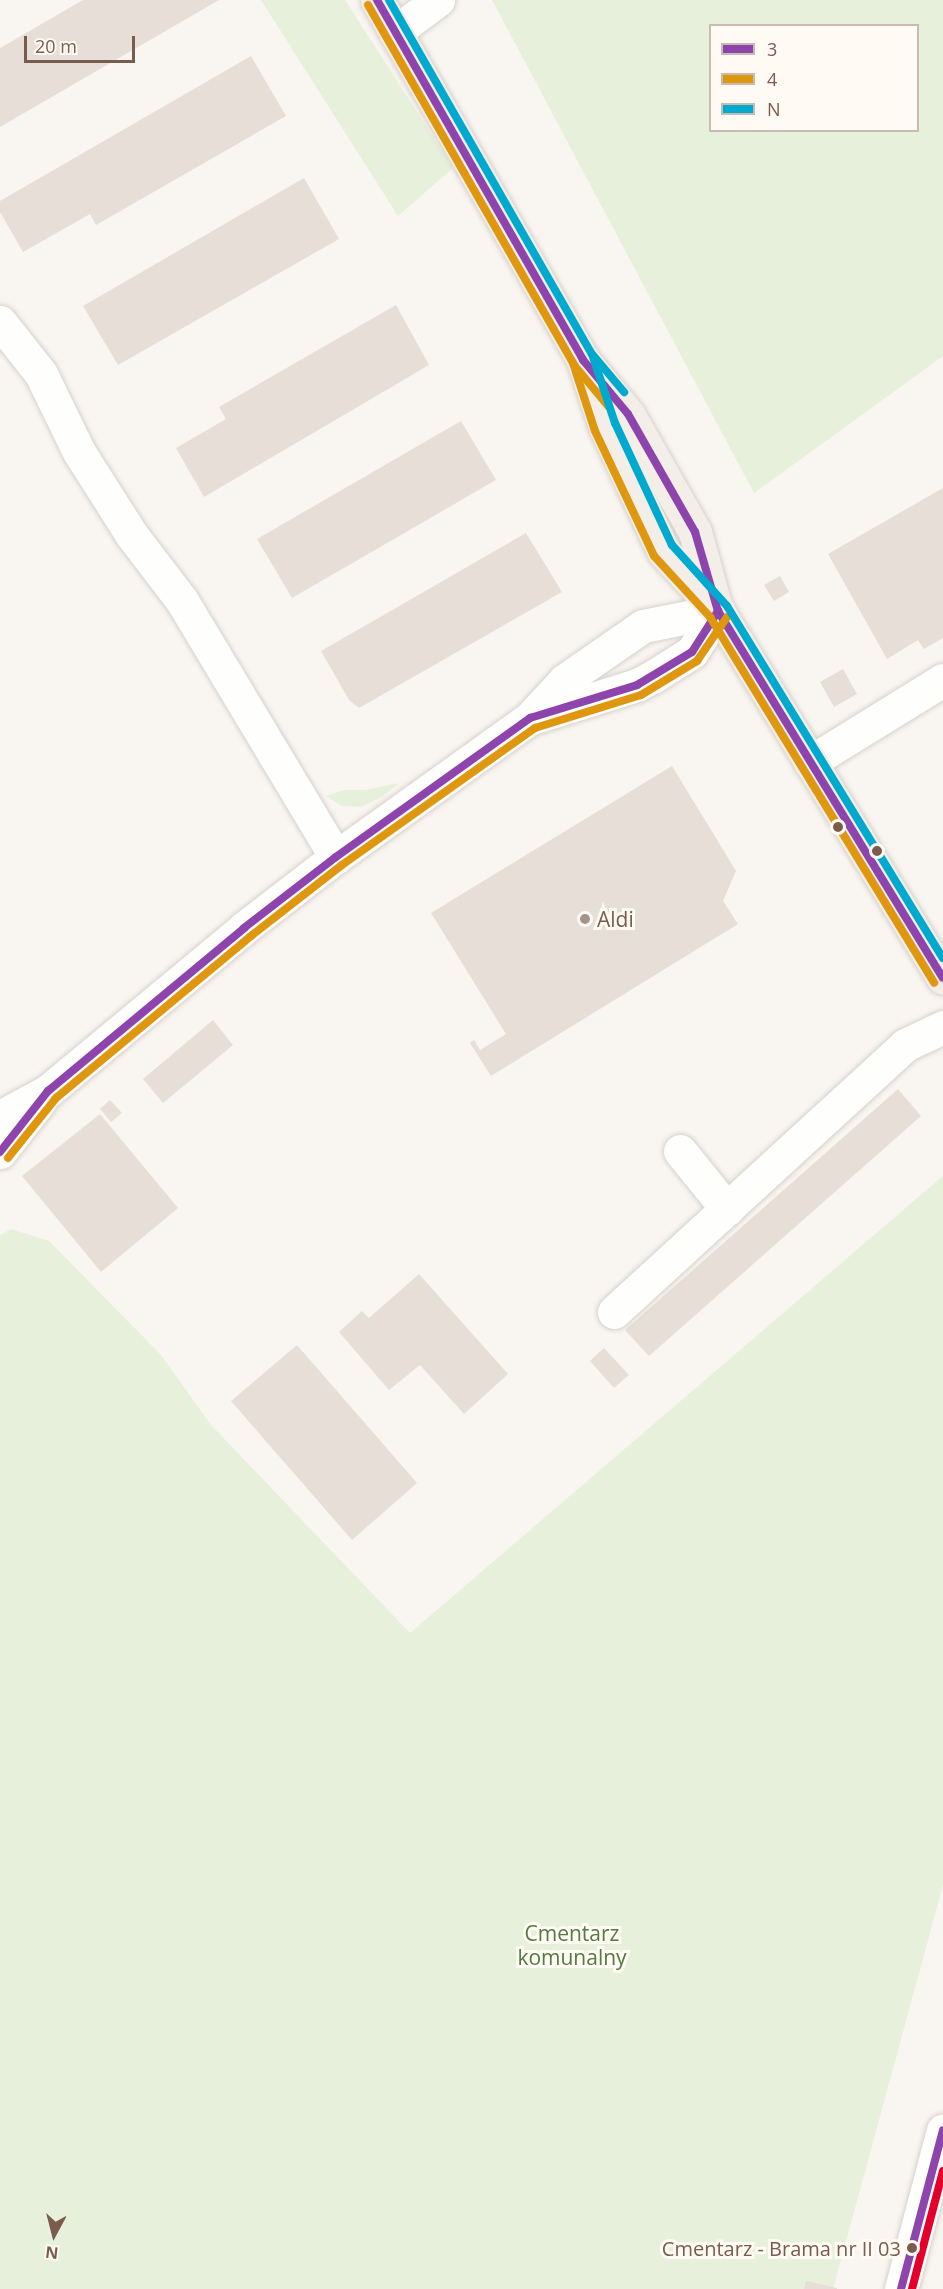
<!DOCTYPE html>
<html>
<head>
<meta charset="utf-8">
<style>
  body { margin:0 }
  #map { position:relative; width:943px; height:2289px; overflow:hidden; background:#f9f5f0; font-family:"Open Sans",sans-serif }
  div>[style] { position:absolute }
  .green>* { inset:0; background:#e7f0db }
  .building>* { inset:0; background:#e6ded7 }
  .roads { filter:drop-shadow(0 0 2px #d7d1cb) drop-shadow(0 0 2px #d7d1cb) }
  .minor>* { height:33px; margin:-16.5px; padding:0 16.5px; transform-origin:16.5px; border-radius:16.5px; background:#fefefd }
  .major>* { height:33px; margin:-16.5px; padding:0 16.5px; transform-origin:16.5px; border-radius:16.5px; background:#f3eee8 }
  .bus-1>* { height:8px; margin:-4px; padding:0 4px; transform-origin:4px; border-radius:4px; background:#8e44ad }
  .bus-2>* { height:8px; margin:-4px; padding:0 4px; transform-origin:4px; border-radius:4px; background:#de970f }
  .bus-3>* { height:8px; margin:-4px; padding:0 4px; transform-origin:4px; border-radius:4px; background:#00a9ce }
  .bus-4>* { height:8px; margin:-4px; padding:0 4px; transform-origin:4px; border-radius:4px; background:#e4002b }
  .dots>* { width:16px; height:16px; translate:-50% -50%; box-sizing:border-box; border:3px solid #fffaf3; border-radius:50% }
  span { translate:-50% -50%; white-space:nowrap; text-align:center; line-height:1.15; -webkit-text-stroke:6px #fffaf3; paint-order:stroke }
  .bus-label { font-size:20px; color:#7a5c4d }
  .right { translate:-100% -50%; text-align:right }
  .poi-label { font-size:21px; color:#7a5c4d }
  .left { translate:0 -50%; text-align:left }
  .park-label { font-size:21px; color:#537a41 }
  .legend { position:absolute; left:709px; top:24px; width:210px; height:108px; box-sizing:border-box; background:#fffaf3; border:2px solid #cabbb1; margin:0; padding:8px 10px; list-style:none; font-size:18px; color:#7a5c4d }
  .legend li { display:flex; align-items:center; gap:12px; height:30px }
  .legend b { width:30px; border:2px solid #cabbb1 }
  .north { position:absolute; left:24px; top:2205px; width:60px; height:60px; -webkit-text-stroke:4px #fffaf3; paint-order:stroke; rotate:187deg; font-size:16px; font-weight:700; line-height:24px; text-align:center; color:#7a5c4d }
  .north::after { content:''; display:block; margin:auto; width:21px; height:27px; background:#7a5c4d; clip-path:polygon(50% 0,100% 100%,50% 72%,0 100%) }
  .scale { position:absolute; left:24px; top:36px; width:111px; height:27px; box-sizing:border-box; border:3px solid #7a5c4d; border-top:0; padding-left:8px; font-size:18px; line-height:21px; white-space:nowrap; color:#7a5c4d; -webkit-text-stroke:4px #fffaf3; paint-order:stroke }
</style>
</head>
<body>
<div id="map">
  <div class="green">
    <i style="clip-path:polygon(261px 0,345px 0,453px 168px,398px 216px)"></i>
    <i style="clip-path:polygon(evenodd,492px 0,943px 0,943px 356px,754px 493px,492px 0,710px 26px,918px 26px,918px 130px,710px 130px,710px 26px)"></i>
    <i style="clip-path:polygon(399px 783px,383px 796px,361px 807px,342px 806px,326px 796px,344px 790px,365px 790px)"></i>
    <i style="clip-path:polygon(943px 1176px,943px 1885px,833px 2289px,0 2289px,0 1235px,11px 1229px,49px 1241px,161px 1355px,211px 1425px,410px 1633px)"></i>
  </div>
  <div class="building">
    <i style="clip-path:polygon(83px 0,219px 0,0 127px,0 48px)"></i>
    <i style="clip-path:polygon(251px 56px,286px 116px,96px 225px,90px 214px,23px 252px,0 212px,0 201px)"></i>
    <i style="clip-path:polygon(304px 178px,339px 239px,118px 365px,83px 306px)"></i>
    <i style="clip-path:polygon(396px 305px,429px 365px,204px 497px,176px 448px,226px 419px,219px 407px)"></i>
    <i style="clip-path:polygon(461px 421px,496px 480px,292px 598px,257px 539px)"></i>
    <i style="clip-path:polygon(943px 488px,943px 638px,924px 649px,918px 640px,887px 659px,828px 554px)"></i>
    <i style="clip-path:polygon(526px 533px,562px 592px,359px 708px,349px 700px,321px 651px)"></i>
    <i style="clip-path:polygon(780px 576px,789px 592px,774px 601px,764px 585px)"></i>
    <i style="clip-path:polygon(843px 669px,857px 694px,834px 707px,820px 682px)"></i>
    <i style="clip-path:polygon(672px 766px,736px 871px,723px 901px,738px 924px,491px 1076px,470px 1043px,474px 1040px,480px 1050px,506px 1034px,431px 913px)"></i>
    <i style="clip-path:polygon(213px 1020px,233px 1045px,163px 1103px,143px 1079px)"></i>
    <i style="clip-path:polygon(898px 1089px,921px 1116px,649px 1356px,625px 1330px)"></i>
    <i style="clip-path:polygon(110px 1100px,122px 1113px,111px 1122px,100px 1109px)"></i>
    <i style="clip-path:polygon(100px 1114px,178px 1208px,101px 1272px,22px 1176px)"></i>
    <i style="clip-path:polygon(419px 1274px,508px 1374px,464px 1414px,420px 1365px,389px 1390px,339px 1332px,362px 1311px,369px 1318px)"></i>
    <i style="clip-path:polygon(297px 1345px,417px 1483px,352px 1540px,231px 1401px)"></i>
    <i style="clip-path:polygon(604px 1348px,629px 1375px,614px 1388px,590px 1361px)"></i>
    <i style="clip-path:polygon(806px 2281px,837px 2288px,837px 2289px,804px 2289px)"></i>
  </div>
  <div class="roads">
    <div class="minor">
      <i style="left:395px;top:32px;width:54px;rotate:-36.7deg"></i>
      <i style="left:0;top:322px;width:66px;rotate:51.7deg"></i>
      <i style="left:41px;top:374px;width:87px;rotate:64deg"></i>
      <i style="left:79px;top:452px;width:97px;rotate:57.6deg"></i>
      <i style="left:131px;top:534px;width:84px;rotate:52.7deg"></i>
      <i style="left:182px;top:601px;width:299px;rotate:59deg"></i>
      <i style="left:532px;top:718px;width:110px;rotate:-17.4deg"></i>
      <i style="left:637px;top:685px;width:19px;rotate:-28deg"></i>
      <i style="left:654px;top:676px;width:45px;rotate:-32.3deg"></i>
      <i style="left:692px;top:652px;width:49px;rotate:-57.6deg"></i>
      <i style="left:810px;top:762px;width:156px;rotate:-31.7deg"></i>
      <i style="left:0;top:1117px;width:55px;rotate:-28.4deg"></i>
      <i style="left:48px;top:1091px;width:255px;rotate:-39.7deg"></i>
      <i style="left:244px;top:928px;width:116px;rotate:-37.7deg"></i>
      <i style="left:336px;top:857px;width:239px;rotate:-35.6deg"></i>
      <i style="left:530px;top:718px;width:52px;rotate:-47.4deg"></i>
      <i style="left:565px;top:680px;width:95px;rotate:-34.7deg"></i>
      <i style="left:643px;top:626px;width:76px;rotate:-11.3deg"></i>
      <i style="left:680px;top:1151px;width:75px;rotate:51deg"></i>
      <i style="left:0;top:1152px;width:65px;rotate:-51.9deg"></i>
      <i style="left:614px;top:1312px;width:395px;rotate:-42.5deg"></i>
      <i style="left:905px;top:1045px;width:42px;rotate:-25.3deg"></i>
      <i style="left:901px;top:2289px;width:164px;rotate:-75.2deg"></i>
    </div>
    <div class="major">
      <i style="left:377px;top:0;width:415px;rotate:60.2deg"></i>
      <i style="left:583px;top:360px;width:70px;rotate:50.2deg"></i>
      <i style="left:628px;top:414px;width:136px;rotate:60.4deg"></i>
      <i style="left:695px;top:532px;width:75px;rotate:74.5deg"></i>
      <i style="left:583px;top:360px;width:71px;rotate:71.8deg"></i>
      <i style="left:605px;top:427px;width:137px;rotate:64.9deg"></i>
      <i style="left:663px;top:551px;width:81px;rotate:47.5deg"></i>
      <i style="left:718px;top:611px;width:430px;rotate:58.5deg"></i>
    </div>
  </div>
  <div class="bus-1">
    <i style="left:377px;top:0;width:415px;rotate:60.2deg"></i>
    <i style="left:583px;top:360px;width:70px;rotate:50.2deg"></i>
    <i style="left:628px;top:414px;width:136px;rotate:60.4deg"></i>
    <i style="left:695px;top:532px;width:82px;rotate:73.8deg"></i>
    <i style="left:718px;top:611px;width:430px;rotate:58.5deg"></i>
    <i style="left:0;top:1152px;width:78px;rotate:-51.8deg"></i>
    <i style="left:48px;top:1091px;width:255px;rotate:-39.7deg"></i>
    <i style="left:244px;top:928px;width:116px;rotate:-37.7deg"></i>
    <i style="left:336px;top:857px;width:239px;rotate:-35.6deg"></i>
    <i style="left:530px;top:718px;width:112px;rotate:-17.1deg"></i>
    <i style="left:637px;top:685px;width:64px;rotate:-31deg"></i>
    <i style="left:692px;top:652px;width:49px;rotate:-57.6deg"></i>
    <i style="left:901px;top:2289px;width:164px;rotate:-75.2deg"></i>
  </div>
  <div class="bus-2">
    <i style="left:368px;top:5px;width:415px;rotate:60.2deg"></i>
    <i style="left:574px;top:365px;width:53px;rotate:50.3deg"></i>
    <i style="left:573px;top:363px;width:71px;rotate:72.1deg"></i>
    <i style="left:595px;top:431px;width:138px;rotate:64.7deg"></i>
    <i style="left:654px;top:556px;width:83px;rotate:47.4deg"></i>
    <i style="left:710px;top:617px;width:429px;rotate:58.5deg"></i>
    <i style="left:8px;top:1158px;width:77px;rotate:-51.3deg"></i>
    <i style="left:56px;top:1098px;width:254px;rotate:-39.7deg"></i>
    <i style="left:251px;top:936px;width:115px;rotate:-38deg"></i>
    <i style="left:342px;top:865px;width:237px;rotate:-35.4deg"></i>
    <i style="left:535px;top:728px;width:111px;rotate:-17.3deg"></i>
    <i style="left:641px;top:695px;width:66px;rotate:-31.3deg"></i>
    <i style="left:697px;top:661px;width:53px;rotate:-55.7deg"></i>
  </div>
  <div class="bus-3">
    <i style="left:389px;top:0;width:408px;rotate:60.2deg"></i>
    <i style="left:592px;top:354px;width:50px;rotate:49.9deg"></i>
    <i style="left:593px;top:357px;width:70px;rotate:71.6deg"></i>
    <i style="left:615px;top:423px;width:135px;rotate:65deg"></i>
    <i style="left:672px;top:545px;width:82px;rotate:48deg"></i>
    <i style="left:727px;top:606px;width:413px;rotate:58.5deg"></i>
  </div>
  <div class="bus-4">
    <i style="left:912px;top:2289px;width:122px;rotate:-75.3deg"></i>
  </div>
  <div class="dots">
    <i style="left:838px;top:827px;background:#7a5c4d"></i>
    <i style="left:877px;top:851px;background:#7a5c4d"></i>
    <i style="left:585px;top:919px;background:#a69286"></i>
    <i style="left:912px;top:2248px;background:#7a5c4d"></i>
  </div>
  <div class="bus-label">
    <span class="right" style="left:901px;top:2248px">Cmentarz - Brama nr II 03</span>
  </div>
  <div class="poi-label">
    <span class="left" style="left:597px;top:919px">Aldi</span>
  </div>
  <div class="park-label">
    <span style="left:572px;top:1945px">Cmentarz<br>komunalny</span>
  </div>
  <ul class="legend">
  <li><b style="height:8px;background:#8e44ad"></b>3</li>
  <li><b style="height:8px;background:#de970f"></b>4</li>
  <li><b style="height:8px;background:#00a9ce"></b>N</li>
  </ul>
  <div class="north">N</div>
  <div class="scale">20 m</div>
</div>
</body>
</html>
